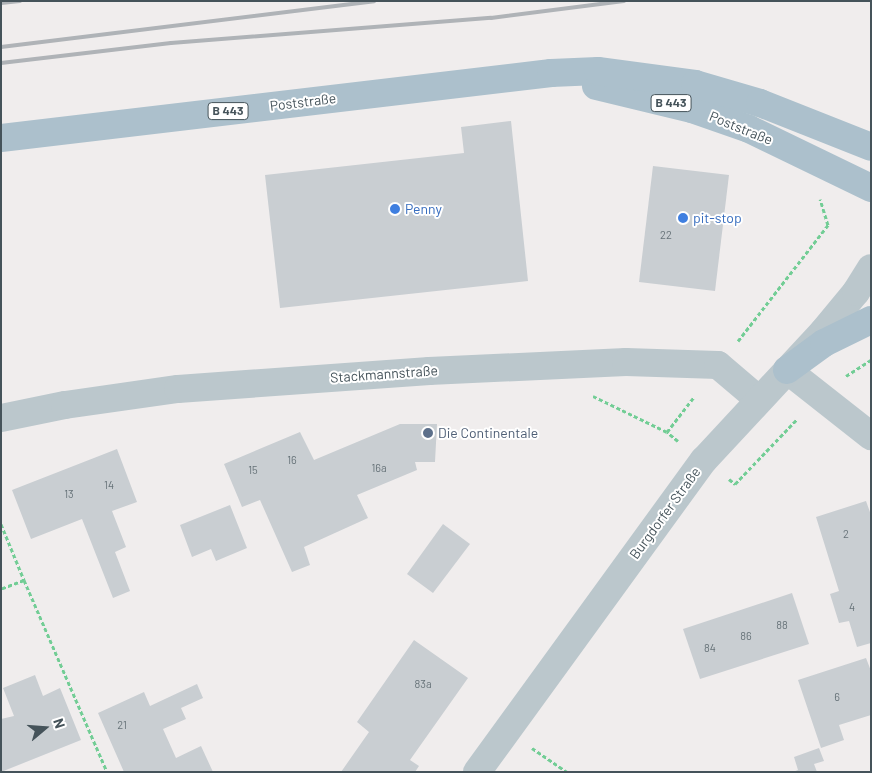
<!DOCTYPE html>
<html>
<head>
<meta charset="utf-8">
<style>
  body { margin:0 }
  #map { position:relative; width:872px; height:773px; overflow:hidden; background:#f0eded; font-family:Barlow,sans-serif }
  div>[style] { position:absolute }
  .building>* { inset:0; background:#c9ced2 }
  .path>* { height:3px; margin-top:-1.5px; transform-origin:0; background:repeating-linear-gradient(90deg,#72cd95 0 4px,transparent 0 6.5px) }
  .minor>* { height:28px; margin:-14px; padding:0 14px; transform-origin:14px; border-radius:14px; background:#bbc7cc }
  .major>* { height:28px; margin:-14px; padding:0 14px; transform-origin:14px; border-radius:14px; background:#acc0cc }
  .rail>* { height:4px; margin:-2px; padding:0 2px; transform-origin:2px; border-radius:2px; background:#afb3b7 }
  .dots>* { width:14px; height:14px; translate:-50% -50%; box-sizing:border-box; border:2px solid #fff; border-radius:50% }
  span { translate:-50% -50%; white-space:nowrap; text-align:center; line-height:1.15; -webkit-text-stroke:4px #fff; paint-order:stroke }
  .number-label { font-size:11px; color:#667278 }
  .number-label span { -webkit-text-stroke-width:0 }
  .shield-label span { padding:1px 4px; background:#fff; border:1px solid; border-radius:4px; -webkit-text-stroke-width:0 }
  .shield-label { font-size:12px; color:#45535a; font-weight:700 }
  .street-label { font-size:14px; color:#45535a }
  .shop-label { font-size:14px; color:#366cbe }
  .left { translate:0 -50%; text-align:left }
  .service-label { font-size:14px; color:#4e5e75 }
  .frame { position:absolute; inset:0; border:2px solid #45535a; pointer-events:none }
  .north { position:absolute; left:20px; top:703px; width:50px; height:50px; -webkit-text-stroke:4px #fff; paint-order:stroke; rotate:72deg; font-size:14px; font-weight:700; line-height:20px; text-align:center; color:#45535a }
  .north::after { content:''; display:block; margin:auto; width:18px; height:22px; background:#45535a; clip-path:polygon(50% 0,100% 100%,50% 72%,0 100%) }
</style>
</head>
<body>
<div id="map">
  <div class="building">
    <i style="clip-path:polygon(511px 121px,528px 281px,280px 308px,265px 175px,464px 153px,461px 127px)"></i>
    <i style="clip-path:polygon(653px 166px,729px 175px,715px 291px,639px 282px)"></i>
    <i style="clip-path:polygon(400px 424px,437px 424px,435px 462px,415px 462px,417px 470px,357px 495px,368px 518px,304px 547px,310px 565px,292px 572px,260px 500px,242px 507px,224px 464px,300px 432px,314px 460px)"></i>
    <i style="clip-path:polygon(117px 449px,137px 502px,112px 511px,126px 547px,115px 552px,130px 591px,113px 598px,82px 519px,31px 539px,12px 490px)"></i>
    <i style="clip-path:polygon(866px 501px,871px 515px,871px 643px,857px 647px,849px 621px,839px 623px,830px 594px,839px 591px,816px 517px)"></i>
    <i style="clip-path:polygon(230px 505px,247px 548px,216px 561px,211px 549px,192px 557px,180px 525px)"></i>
    <i style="clip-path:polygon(443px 524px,470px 544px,433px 593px,407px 574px)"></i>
    <i style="clip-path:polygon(792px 593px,809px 644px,700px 679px,683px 629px)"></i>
    <i style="clip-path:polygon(414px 640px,468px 678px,410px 760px,419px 766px,415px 772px,341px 772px,369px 732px,357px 722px)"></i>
    <i style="clip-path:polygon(866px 658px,871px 671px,871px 715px,839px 725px,844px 740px,821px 748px,798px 680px)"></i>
    <i style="clip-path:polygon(35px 675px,43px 696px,60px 688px,81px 740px,1px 772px,1px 719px,14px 716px,3px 688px)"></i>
    <i style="clip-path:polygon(197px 684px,203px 698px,181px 708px,186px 719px,163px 729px,176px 758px,201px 746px,213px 772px,124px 772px,98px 713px,144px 692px,150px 706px)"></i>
    <i style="clip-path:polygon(819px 748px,824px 761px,814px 764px,817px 772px,793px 772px,798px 770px,794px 757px)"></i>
  </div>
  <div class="path">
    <i style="left:738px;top:341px;width:147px;rotate:-52.2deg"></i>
    <i style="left:828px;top:225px;width:27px;rotate:-107deg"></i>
    <i style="left:846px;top:376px;width:30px;rotate:-33deg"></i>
    <i style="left:593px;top:396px;width:82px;rotate:25.9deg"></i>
    <i style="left:678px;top:441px;width:14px;rotate:-141deg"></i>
    <i style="left:667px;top:432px;width:44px;rotate:-52.4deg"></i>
    <i style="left:729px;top:479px;width:8px;rotate:40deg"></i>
    <i style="left:735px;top:484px;width:91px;rotate:-46.3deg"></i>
    <i style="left:1px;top:524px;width:61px;rotate:67.7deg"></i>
    <i style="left:24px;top:580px;width:25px;rotate:159deg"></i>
    <i style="left:24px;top:580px;width:209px;rotate:66.6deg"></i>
    <i style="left:532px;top:748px;width:42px;rotate:34.4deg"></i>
  </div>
  <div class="minor">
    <i style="left:787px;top:370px;width:107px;rotate:38.2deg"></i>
    <i style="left:1px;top:418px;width:65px;rotate:-11.5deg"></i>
    <i style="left:65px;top:405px;width:114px;rotate:-8.1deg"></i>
    <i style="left:178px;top:389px;width:252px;rotate:-4.1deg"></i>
    <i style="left:429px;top:371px;width:197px;rotate:-2.6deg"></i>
    <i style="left:626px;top:362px;width:92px;rotate:1.9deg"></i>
    <i style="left:718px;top:365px;width:52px;rotate:40.4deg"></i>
    <i style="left:477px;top:772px;width:386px;rotate:-54deg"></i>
    <i style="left:704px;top:460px;width:175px;rotate:-47.1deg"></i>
    <i style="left:823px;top:332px;width:52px;rotate:-50.5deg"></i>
    <i style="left:856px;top:292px;width:28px;rotate:-58deg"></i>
  </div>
  <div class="major">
    <i style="left:596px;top:86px;width:99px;rotate:13.5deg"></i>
    <i style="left:692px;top:109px;width:60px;rotate:19.3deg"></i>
    <i style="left:749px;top:129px;width:136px;rotate:25.8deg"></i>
    <i style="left:1px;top:138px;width:554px;rotate:-6.74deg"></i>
    <i style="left:551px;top:73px;width:47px;rotate:-2.4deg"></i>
    <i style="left:598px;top:71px;width:98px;rotate:7.6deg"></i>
    <i style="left:695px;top:84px;width:68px;rotate:16.3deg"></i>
    <i style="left:760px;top:103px;width:119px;rotate:21.6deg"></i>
    <i style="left:787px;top:370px;width:46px;rotate:-36.1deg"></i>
    <i style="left:824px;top:343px;width:52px;rotate:-26.1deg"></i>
  </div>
  <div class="rail">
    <i style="left:1px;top:3px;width:19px;rotate:-6deg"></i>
    <i style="left:1px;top:47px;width:376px;rotate:-7deg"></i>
    <i style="left:1px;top:63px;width:171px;rotate:-6.7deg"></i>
    <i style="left:171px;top:43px;width:321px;rotate:-4.5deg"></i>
    <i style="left:491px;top:18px;width:134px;rotate:-7.3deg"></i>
  </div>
  <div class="dots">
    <i style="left:395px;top:209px;background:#3f7fe0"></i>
    <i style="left:683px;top:218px;background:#3f7fe0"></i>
    <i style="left:428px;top:433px;background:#5c6f8a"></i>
  </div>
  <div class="number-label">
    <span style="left:666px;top:235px">22</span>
    <span style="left:292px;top:460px">16</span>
    <span style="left:379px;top:468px">16a</span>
    <span style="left:253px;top:470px">15</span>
    <span style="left:109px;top:485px">14</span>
    <span style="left:69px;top:494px">13</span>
    <span style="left:846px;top:534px">2</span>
    <span style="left:852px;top:607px">4</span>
    <span style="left:782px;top:625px">88</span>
    <span style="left:746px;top:636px">86</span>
    <span style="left:710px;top:648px">84</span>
    <span style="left:423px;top:684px">83a</span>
    <span style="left:837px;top:697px">6</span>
    <span style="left:122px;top:725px">21</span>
  </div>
  <div class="shield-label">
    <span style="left:671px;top:103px">B 443</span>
    <span style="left:228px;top:111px">B 443</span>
  </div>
  <div class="street-label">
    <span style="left:303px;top:102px;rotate:-7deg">Poststraße</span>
    <span style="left:741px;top:128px;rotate:22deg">Poststraße</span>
    <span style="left:384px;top:374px;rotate:-4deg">Stackmannstraße</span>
    <span style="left:665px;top:513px;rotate:-54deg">Burgdorfer Straße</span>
  </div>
  <div class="shop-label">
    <span class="left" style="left:405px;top:209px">Penny</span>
    <span class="left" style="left:693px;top:218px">pit-stop</span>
  </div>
  <div class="service-label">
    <span class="left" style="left:438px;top:433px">Die Continentale</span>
  </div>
  <div class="frame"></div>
  <div class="north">N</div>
</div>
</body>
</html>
